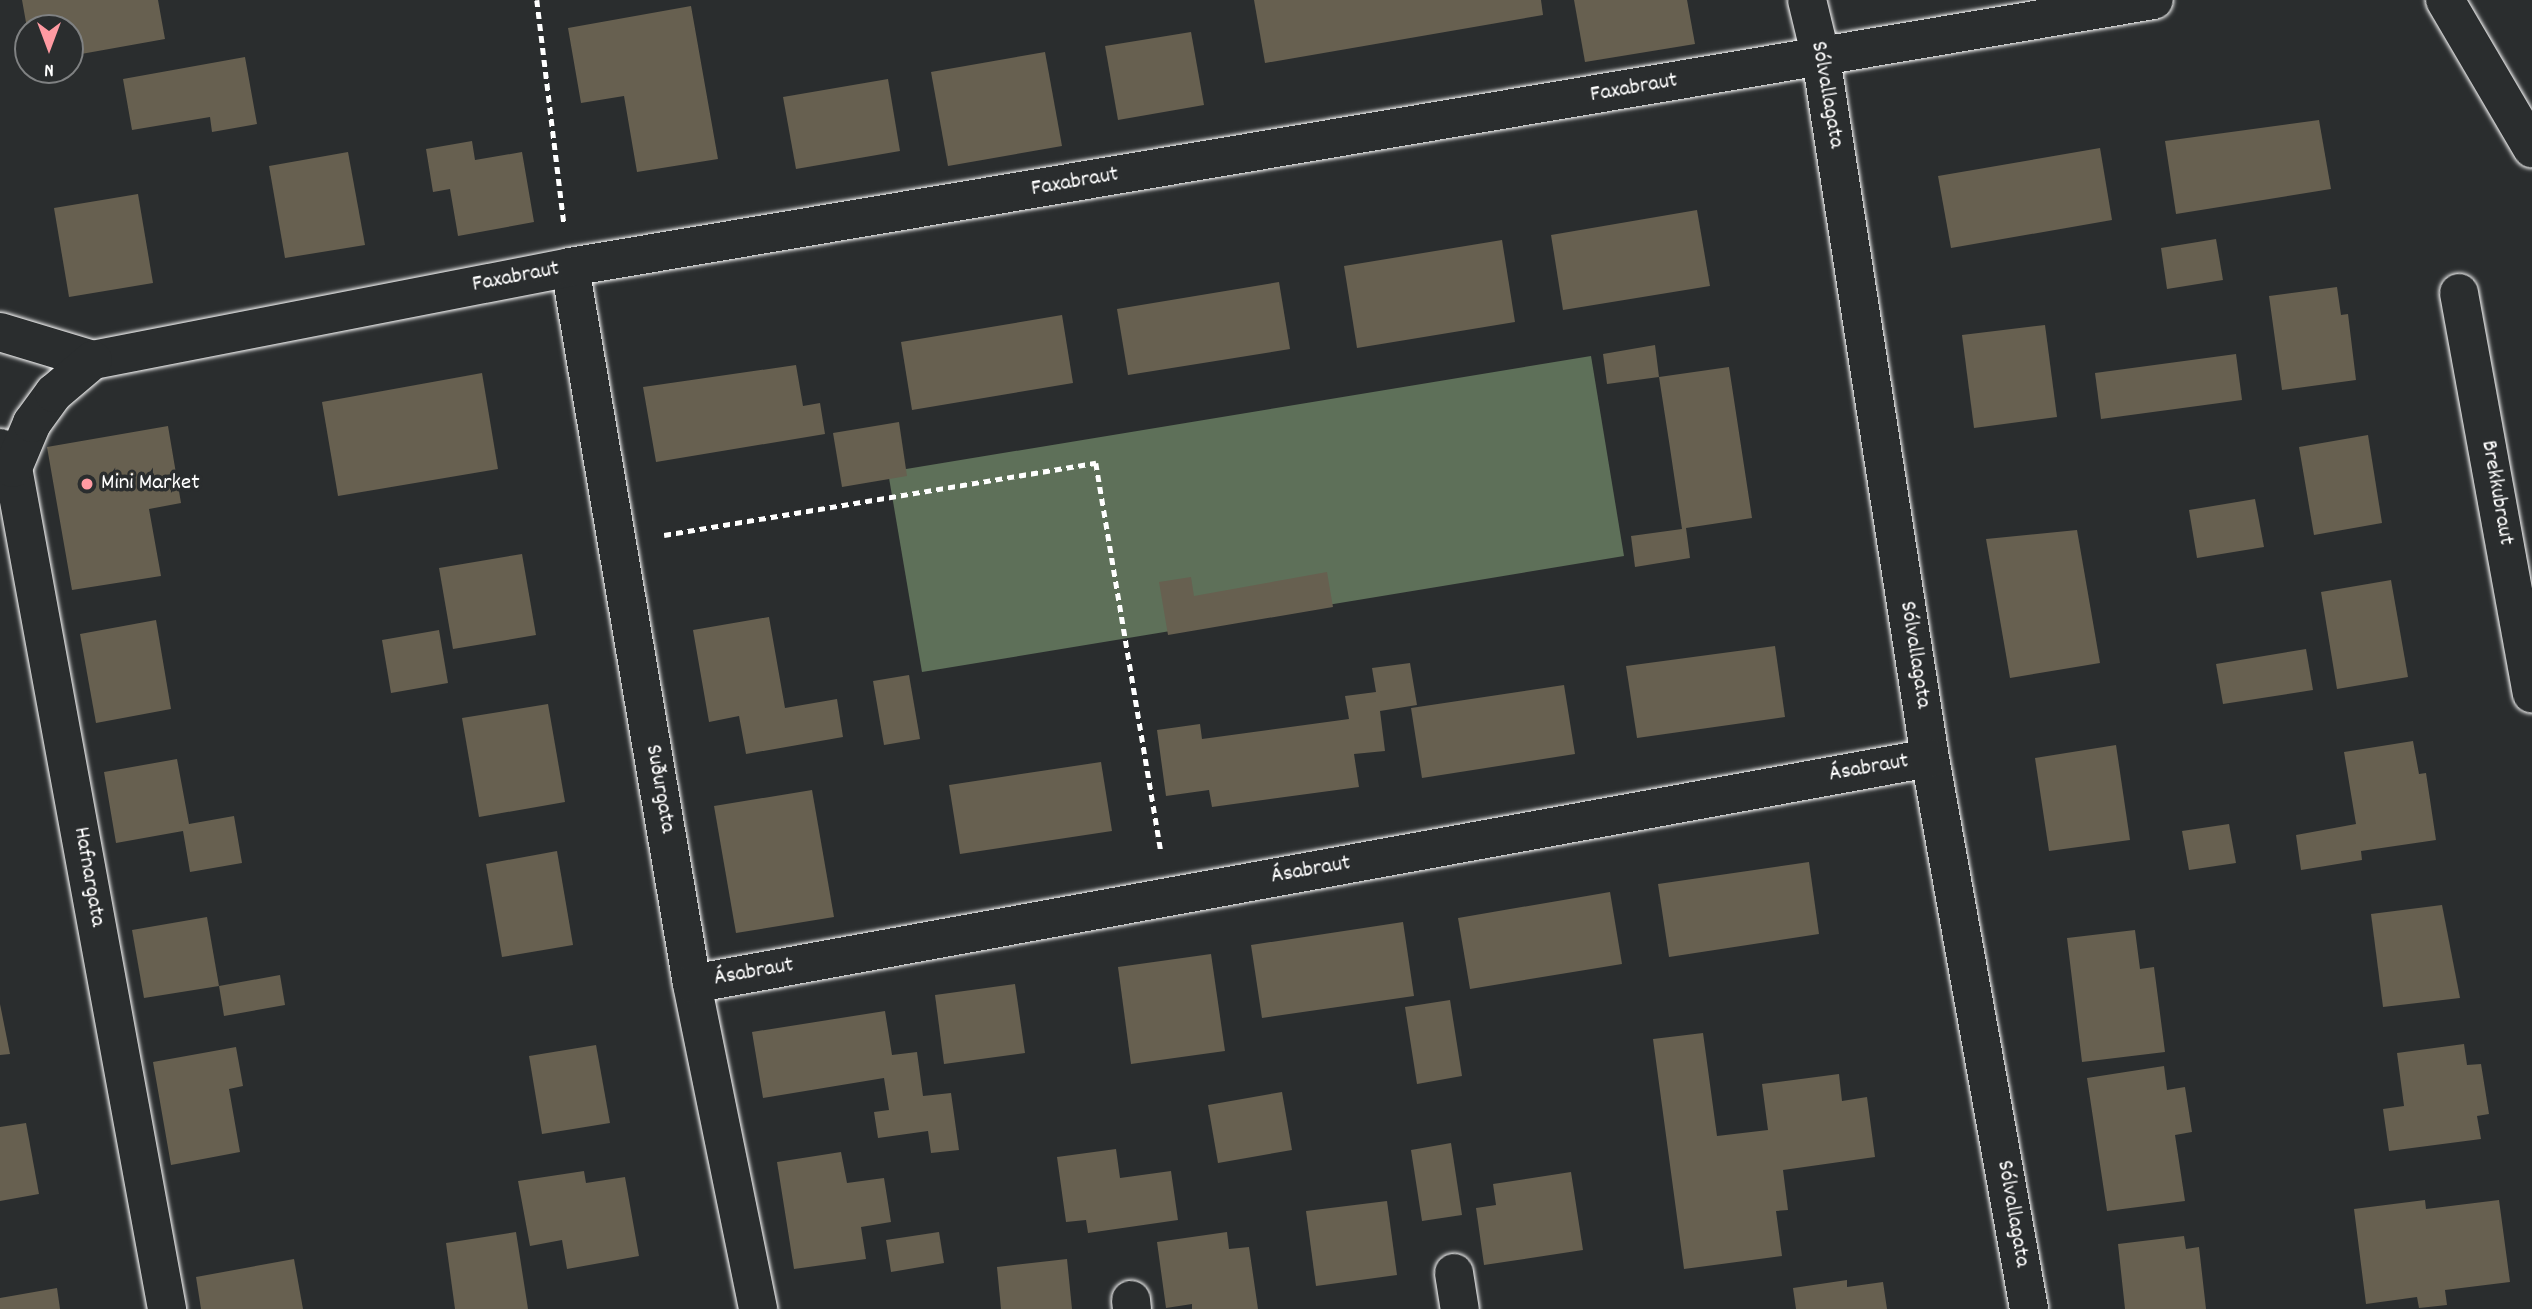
<!DOCTYPE html>
<html>
<head>
<meta charset="utf-8">
<style>
  body { margin:0 }
  #map { position:relative; width:2532px; height:1309px; overflow:hidden; background:#2a2d2e; font-family:Dekko,sans-serif }
  div>[style] { position:absolute }
  .green>* { inset:0; background:#5e7059 }
  .building>* { inset:0; background:#676050 }
  .path>* { height:4.5px; margin-top:-2.25px; transform-origin:0; background:repeating-linear-gradient(90deg,#fff 0 7px,transparent 0 12px) }
  .roads { filter:drop-shadow(0 0 2px #fff) drop-shadow(0 0 2px #fff) }
  .minor>* { height:38px; margin:-19px; padding:0 19px; transform-origin:19px; border-radius:19px; background:#2a2d2e }
  .major>* { height:38px; margin:-19px; padding:0 19px; transform-origin:19px; border-radius:19px; background:#2a2d2e }
  .dots>* { width:19px; height:19px; translate:-50% -50%; box-sizing:border-box; border:4px solid #2a2d2e; border-radius:50% }
  span { translate:-50% -50%; white-space:nowrap; text-align:center; line-height:1.15; -webkit-text-stroke:7px #2a2d2e; paint-order:stroke }
  .street-label { font-size:23px; color:#fff }
  .poi-label { font-size:23px; color:#fff }
  .left { translate:0 -50%; text-align:left }
  .north { position:absolute; left:14px; top:14px; width:70px; height:70px; box-sizing:border-box; background:#2a2d2e; border:2px solid #7f8182; border-radius:50%; rotate:180deg; font-size:19px; font-weight:700; line-height:28px; text-align:center; color:#fff }
  .north::after { content:''; display:block; margin:auto; width:24px; height:32px; background:#ff9aa2; clip-path:polygon(50% 0,100% 100%,50% 72%,0 100%) }
</style>
</head>
<body>
<div id="map">
  <div class="green">
    <i style="clip-path:polygon(1591px 356px,1624px 556px,922px 672px,888px 472px)"></i>
  </div>
  <div class="building">
    <i style="clip-path:polygon(22px 0,158px 0,165px 39px,70px 56px,70px 28px,27px 28px)"></i>
    <i style="clip-path:polygon(1254px 0,1541px 0,1543px 15px,1265px 63px)"></i>
    <i style="clip-path:polygon(1574px 0,1687px 0,1695px 44px,1585px 62px)"></i>
    <i style="clip-path:polygon(691px 6px,718px 159px,637px 172px,624px 96px,581px 103px,568px 28px)"></i>
    <i style="clip-path:polygon(1191px 32px,1204px 105px,1118px 120px,1105px 46px)"></i>
    <i style="clip-path:polygon(1045px 52px,1062px 146px,948px 166px,931px 72px)"></i>
    <i style="clip-path:polygon(245px 57px,257px 124px,212px 132px,210px 117px,132px 130px,123px 79px)"></i>
    <i style="clip-path:polygon(888px 79px,900px 151px,796px 169px,783px 97px)"></i>
    <i style="clip-path:polygon(2319px 120px,2331px 189px,2176px 214px,2165px 141px)"></i>
    <i style="clip-path:polygon(472px 141px,475px 160px,522px 152px,534px 222px,458px 236px,450px 189px,433px 192px,426px 149px)"></i>
    <i style="clip-path:polygon(2100px 148px,2112px 220px,1951px 248px,1938px 176px)"></i>
    <i style="clip-path:polygon(348px 152px,365px 245px,285px 258px,269px 166px)"></i>
    <i style="clip-path:polygon(138px 194px,153px 283px,69px 297px,54px 208px)"></i>
    <i style="clip-path:polygon(1697px 210px,1710px 286px,1563px 310px,1551px 235px)"></i>
    <i style="clip-path:polygon(2216px 239px,2223px 280px,2167px 289px,2161px 248px)"></i>
    <i style="clip-path:polygon(1502px 240px,1515px 322px,1357px 348px,1344px 266px)"></i>
    <i style="clip-path:polygon(1279px 282px,1290px 349px,1128px 375px,1117px 309px)"></i>
    <i style="clip-path:polygon(2337px 287px,2341px 315px,2348px 314px,2356px 380px,2282px 390px,2269px 296px)"></i>
    <i style="clip-path:polygon(1062px 315px,1073px 383px,912px 410px,901px 342px)"></i>
    <i style="clip-path:polygon(2045px 325px,2057px 417px,1974px 428px,1962px 335px)"></i>
    <i style="clip-path:polygon(1655px 345px,1659px 377px,1729px 367px,1752px 518px,1686px 528px,1690px 558px,1635px 567px,1631px 536px,1682px 529px,1670px 448px,1659px 377px,1607px 384px,1603px 354px)"></i>
    <i style="clip-path:polygon(2236px 354px,2242px 400px,2101px 419px,2095px 373px)"></i>
    <i style="clip-path:polygon(796px 365px,803px 406px,820px 403px,825px 434px,656px 462px,643px 387px)"></i>
    <i style="clip-path:polygon(482px 373px,498px 469px,338px 496px,322px 402px)"></i>
    <i style="clip-path:polygon(899px 422px,907px 476px,842px 487px,833px 433px)"></i>
    <i style="clip-path:polygon(168px 426px,181px 503px,149px 509px,161px 576px,72px 590px,47px 447px)"></i>
    <i style="clip-path:polygon(2368px 435px,2382px 523px,2314px 535px,2299px 447px)"></i>
    <i style="clip-path:polygon(2255px 499px,2264px 547px,2197px 558px,2189px 510px)"></i>
    <i style="clip-path:polygon(2077px 530px,2100px 663px,2010px 678px,1986px 539px)"></i>
    <i style="clip-path:polygon(522px 554px,536px 635px,453px 649px,439px 568px)"></i>
    <i style="clip-path:polygon(1327px 572px,1333px 607px,1168px 635px,1159px 582px,1191px 577px,1194px 596px)"></i>
    <i style="clip-path:polygon(2391px 580px,2408px 677px,2337px 689px,2321px 592px)"></i>
    <i style="clip-path:polygon(769px 617px,785px 708px,837px 699px,843px 737px,746px 754px,739px 716px,709px 722px,693px 630px)"></i>
    <i style="clip-path:polygon(156px 620px,171px 709px,96px 723px,80px 634px)"></i>
    <i style="clip-path:polygon(439px 630px,448px 683px,391px 693px,382px 640px)"></i>
    <i style="clip-path:polygon(1775px 646px,1785px 717px,1637px 738px,1626px 666px)"></i>
    <i style="clip-path:polygon(2306px 649px,2313px 690px,2223px 704px,2216px 664px)"></i>
    <i style="clip-path:polygon(1410px 663px,1417px 705px,1380px 711px,1385px 751px,1354px 754px,1359px 787px,1212px 807px,1209px 790px,1166px 796px,1157px 730px,1200px 724px,1202px 739px,1349px 719px,1345px 696px,1376px 692px,1372px 668px)"></i>
    <i style="clip-path:polygon(909px 675px,920px 739px,884px 745px,873px 681px)"></i>
    <i style="clip-path:polygon(1564px 685px,1575px 754px,1422px 778px,1411px 708px)"></i>
    <i style="clip-path:polygon(548px 704px,565px 802px,479px 817px,462px 718px)"></i>
    <i style="clip-path:polygon(2413px 741px,2419px 774px,2426px 773px,2436px 840px,2361px 851px,2362px 860px,2301px 870px,2296px 835px,2356px 824px,2344px 752px)"></i>
    <i style="clip-path:polygon(2116px 745px,2130px 840px,2049px 851px,2035px 758px)"></i>
    <i style="clip-path:polygon(177px 759px,189px 824px,234px 816px,242px 863px,190px 872px,183px 831px,116px 843px,104px 772px)"></i>
    <i style="clip-path:polygon(1101px 762px,1112px 831px,960px 854px,949px 785px)"></i>
    <i style="clip-path:polygon(812px 790px,834px 917px,736px 933px,714px 806px)"></i>
    <i style="clip-path:polygon(2229px 824px,2236px 863px,2189px 870px,2182px 831px)"></i>
    <i style="clip-path:polygon(557px 851px,573px 945px,502px 957px,486px 864px)"></i>
    <i style="clip-path:polygon(1809px 862px,1819px 934px,1669px 957px,1658px 884px)"></i>
    <i style="clip-path:polygon(1610px 892px,1622px 964px,1470px 989px,1458px 918px)"></i>
    <i style="clip-path:polygon(2442px 905px,2460px 998px,2383px 1007px,2371px 914px)"></i>
    <i style="clip-path:polygon(207px 917px,219px 986px,144px 998px,132px 930px)"></i>
    <i style="clip-path:polygon(1403px 922px,1414px 996px,1262px 1018px,1251px 945px)"></i>
    <i style="clip-path:polygon(2135px 930px,2140px 969px,2154px 967px,2165px 1052px,2082px 1062px,2067px 938px)"></i>
    <i style="clip-path:polygon(1211px 954px,1225px 1051px,1131px 1064px,1118px 967px)"></i>
    <i style="clip-path:polygon(280px 975px,285px 1005px,224px 1016px,219px 986px)"></i>
    <i style="clip-path:polygon(1015px 984px,1025px 1053px,944px 1064px,935px 995px)"></i>
    <i style="clip-path:polygon(1450px 1000px,1462px 1076px,1417px 1084px,1405px 1007px)"></i>
    <i style="clip-path:polygon(0 1004px,10px 1054px,0 1055px)"></i>
    <i style="clip-path:polygon(885px 1011px,892px 1055px,917px 1052px,923px 1096px,951px 1093px,959px 1150px,931px 1153px,928px 1131px,878px 1138px,874px 1112px,889px 1110px,884px 1078px,763px 1098px,752px 1032px)"></i>
    <i style="clip-path:polygon(1703px 1033px,1717px 1136px,1768px 1130px,1762px 1084px,1839px 1074px,1842px 1101px,1867px 1097px,1875px 1157px,1783px 1170px,1788px 1210px,1776px 1211px,1782px 1256px,1684px 1269px,1653px 1039px)"></i>
    <i style="clip-path:polygon(2464px 1044px,2467px 1065px,2481px 1064px,2489px 1114px,2477px 1116px,2481px 1139px,2389px 1151px,2383px 1109px,2404px 1106px,2397px 1053px)"></i>
    <i style="clip-path:polygon(596px 1045px,610px 1123px,542px 1134px,529px 1056px)"></i>
    <i style="clip-path:polygon(236px 1047px,243px 1086px,229px 1089px,240px 1152px,171px 1165px,153px 1062px)"></i>
    <i style="clip-path:polygon(2164px 1066px,2167px 1090px,2185px 1087px,2192px 1132px,2175px 1135px,2185px 1201px,2107px 1211px,2087px 1078px)"></i>
    <i style="clip-path:polygon(1282px 1092px,1292px 1150px,1218px 1163px,1208px 1105px)"></i>
    <i style="clip-path:polygon(26px 1123px,39px 1194px,0 1201px,0 1127px)"></i>
    <i style="clip-path:polygon(1451px 1143px,1462px 1215px,1422px 1221px,1411px 1150px)"></i>
    <i style="clip-path:polygon(1116px 1149px,1120px 1178px,1171px 1171px,1178px 1220px,1088px 1233px,1086px 1220px,1066px 1222px,1057px 1157px)"></i>
    <i style="clip-path:polygon(841px 1152px,847px 1183px,884px 1178px,891px 1222px,861px 1227px,866px 1259px,794px 1269px,777px 1162px)"></i>
    <i style="clip-path:polygon(584px 1171px,586px 1183px,625px 1177px,639px 1256px,567px 1269px,562px 1240px,530px 1246px,518px 1181px)"></i>
    <i style="clip-path:polygon(1571px 1172px,1583px 1250px,1484px 1265px,1476px 1208px,1496px 1205px,1493px 1184px)"></i>
    <i style="clip-path:polygon(2425px 1200px,2426px 1209px,2499px 1200px,2510px 1282px,2445px 1290px,2447px 1305px,2419px 1308px,2417px 1297px,2366px 1304px,2354px 1209px)"></i>
    <i style="clip-path:polygon(1387px 1201px,1397px 1275px,1316px 1286px,1306px 1211px)"></i>
    <i style="clip-path:polygon(516px 1232px,528px 1309px,455px 1309px,446px 1243px)"></i>
    <i style="clip-path:polygon(939px 1232px,944px 1263px,891px 1272px,886px 1240px)"></i>
    <i style="clip-path:polygon(1227px 1232px,1229px 1249px,1249px 1247px,1258px 1309px,1192px 1309px,1192px 1304px,1166px 1308px,1157px 1242px)"></i>
    <i style="clip-path:polygon(2184px 1236px,2186px 1249px,2199px 1247px,2206px 1309px,2125px 1309px,2118px 1244px)"></i>
    <i style="clip-path:polygon(294px 1259px,303px 1309px,201px 1309px,196px 1277px)"></i>
    <i style="clip-path:polygon(1067px 1259px,1072px 1309px,1001px 1309px,997px 1267px)"></i>
    <i style="clip-path:polygon(1847px 1280px,1847px 1287px,1883px 1282px,1887px 1309px,1796px 1309px,1793px 1288px)"></i>
    <i style="clip-path:polygon(57px 1288px,60px 1309px,0 1309px,0 1298px)"></i>
  </div>
  <div class="path">
    <i style="left:537px;top:0;width:224px;rotate:83.1deg"></i>
    <i style="left:664px;top:535px;width:438px;rotate:-9.5deg"></i>
    <i style="left:1096px;top:463px;width:393px;rotate:80.5deg"></i>
  </div>
  <div class="roads">
    <div class="minor">
      <i style="left:1807px;top:0;width:60px;rotate:76.4deg"></i>
      <i style="left:1821px;top:58px;width:708px;rotate:81.15deg"></i>
      <i style="left:1930px;top:758px;width:560px;rotate:79.81deg"></i>
      <i style="left:570px;top:267px;width:727px;rotate:80.34deg"></i>
      <i style="left:692px;top:984px;width:332px;rotate:78.5deg"></i>
      <i style="left:2459px;top:293px;width:407px;rotate:79.7deg"></i>
      <i style="left:0;top:332px;width:97px;rotate:16.8deg"></i>
      <i style="left:93px;top:360px;width:486px;rotate:-11deg"></i>
      <i style="left:570px;top:267px;width:1606px;rotate:-9.57deg"></i>
      <i style="left:0;top:448px;width:24px;rotate:57deg"></i>
      <i style="left:13px;top:468px;width:855px;rotate:79.62deg"></i>
      <i style="left:13px;top:468px;width:49px;rotate:-67.1deg"></i>
      <i style="left:32px;top:423px;width:37px;rotate:-54deg"></i>
      <i style="left:54px;top:393px;width:51px;rotate:-40.2deg"></i>
      <i style="left:692px;top:984px;width:1258px;rotate:-10.35deg"></i>
      <i style="left:1454px;top:1273px;width:36px;rotate:81deg"></i>
      <i style="left:1131px;top:1300px;width:9px;rotate:84deg"></i>
    </div>
    <div class="major">
      <i style="left:2445px;top:0;width:172px;rotate:59.6deg"></i>
    </div>
  </div>
  <div class="dots">
    <i style="left:87px;top:484px;background:#ff9aa2"></i>
  </div>
  <div class="street-label">
    <span style="left:1634px;top:89px;rotate:-10deg">Faxabraut</span>
    <span style="left:1826px;top:95px;rotate:80deg">Sólvallagata</span>
    <span style="left:1075px;top:183px;rotate:-10deg">Faxabraut</span>
    <span style="left:516px;top:278px;rotate:-11deg">Faxabraut</span>
    <span style="left:2496px;top:493px;rotate:80deg">Brekkubraut</span>
    <span style="left:1914px;top:655px;rotate:81deg">Sólvallagata</span>
    <span style="left:1869px;top:769px;rotate:-10deg">Ásabraut</span>
    <span style="left:659px;top:789px;rotate:80deg">Suðurgata</span>
    <span style="left:1311px;top:871px;rotate:-10deg">Ásabraut</span>
    <span style="left:88px;top:877px;rotate:80deg">Hafnargata</span>
    <span style="left:754px;top:973px;rotate:-10deg">Ásabraut</span>
    <span style="left:2012px;top:1214px;rotate:80deg">Sólvallagata</span>
  </div>
  <div class="poi-label">
    <span class="left" style="left:101px;top:484px">Mini Market</span>
  </div>
  <div class="north">N</div>
</div>
</body>
</html>
